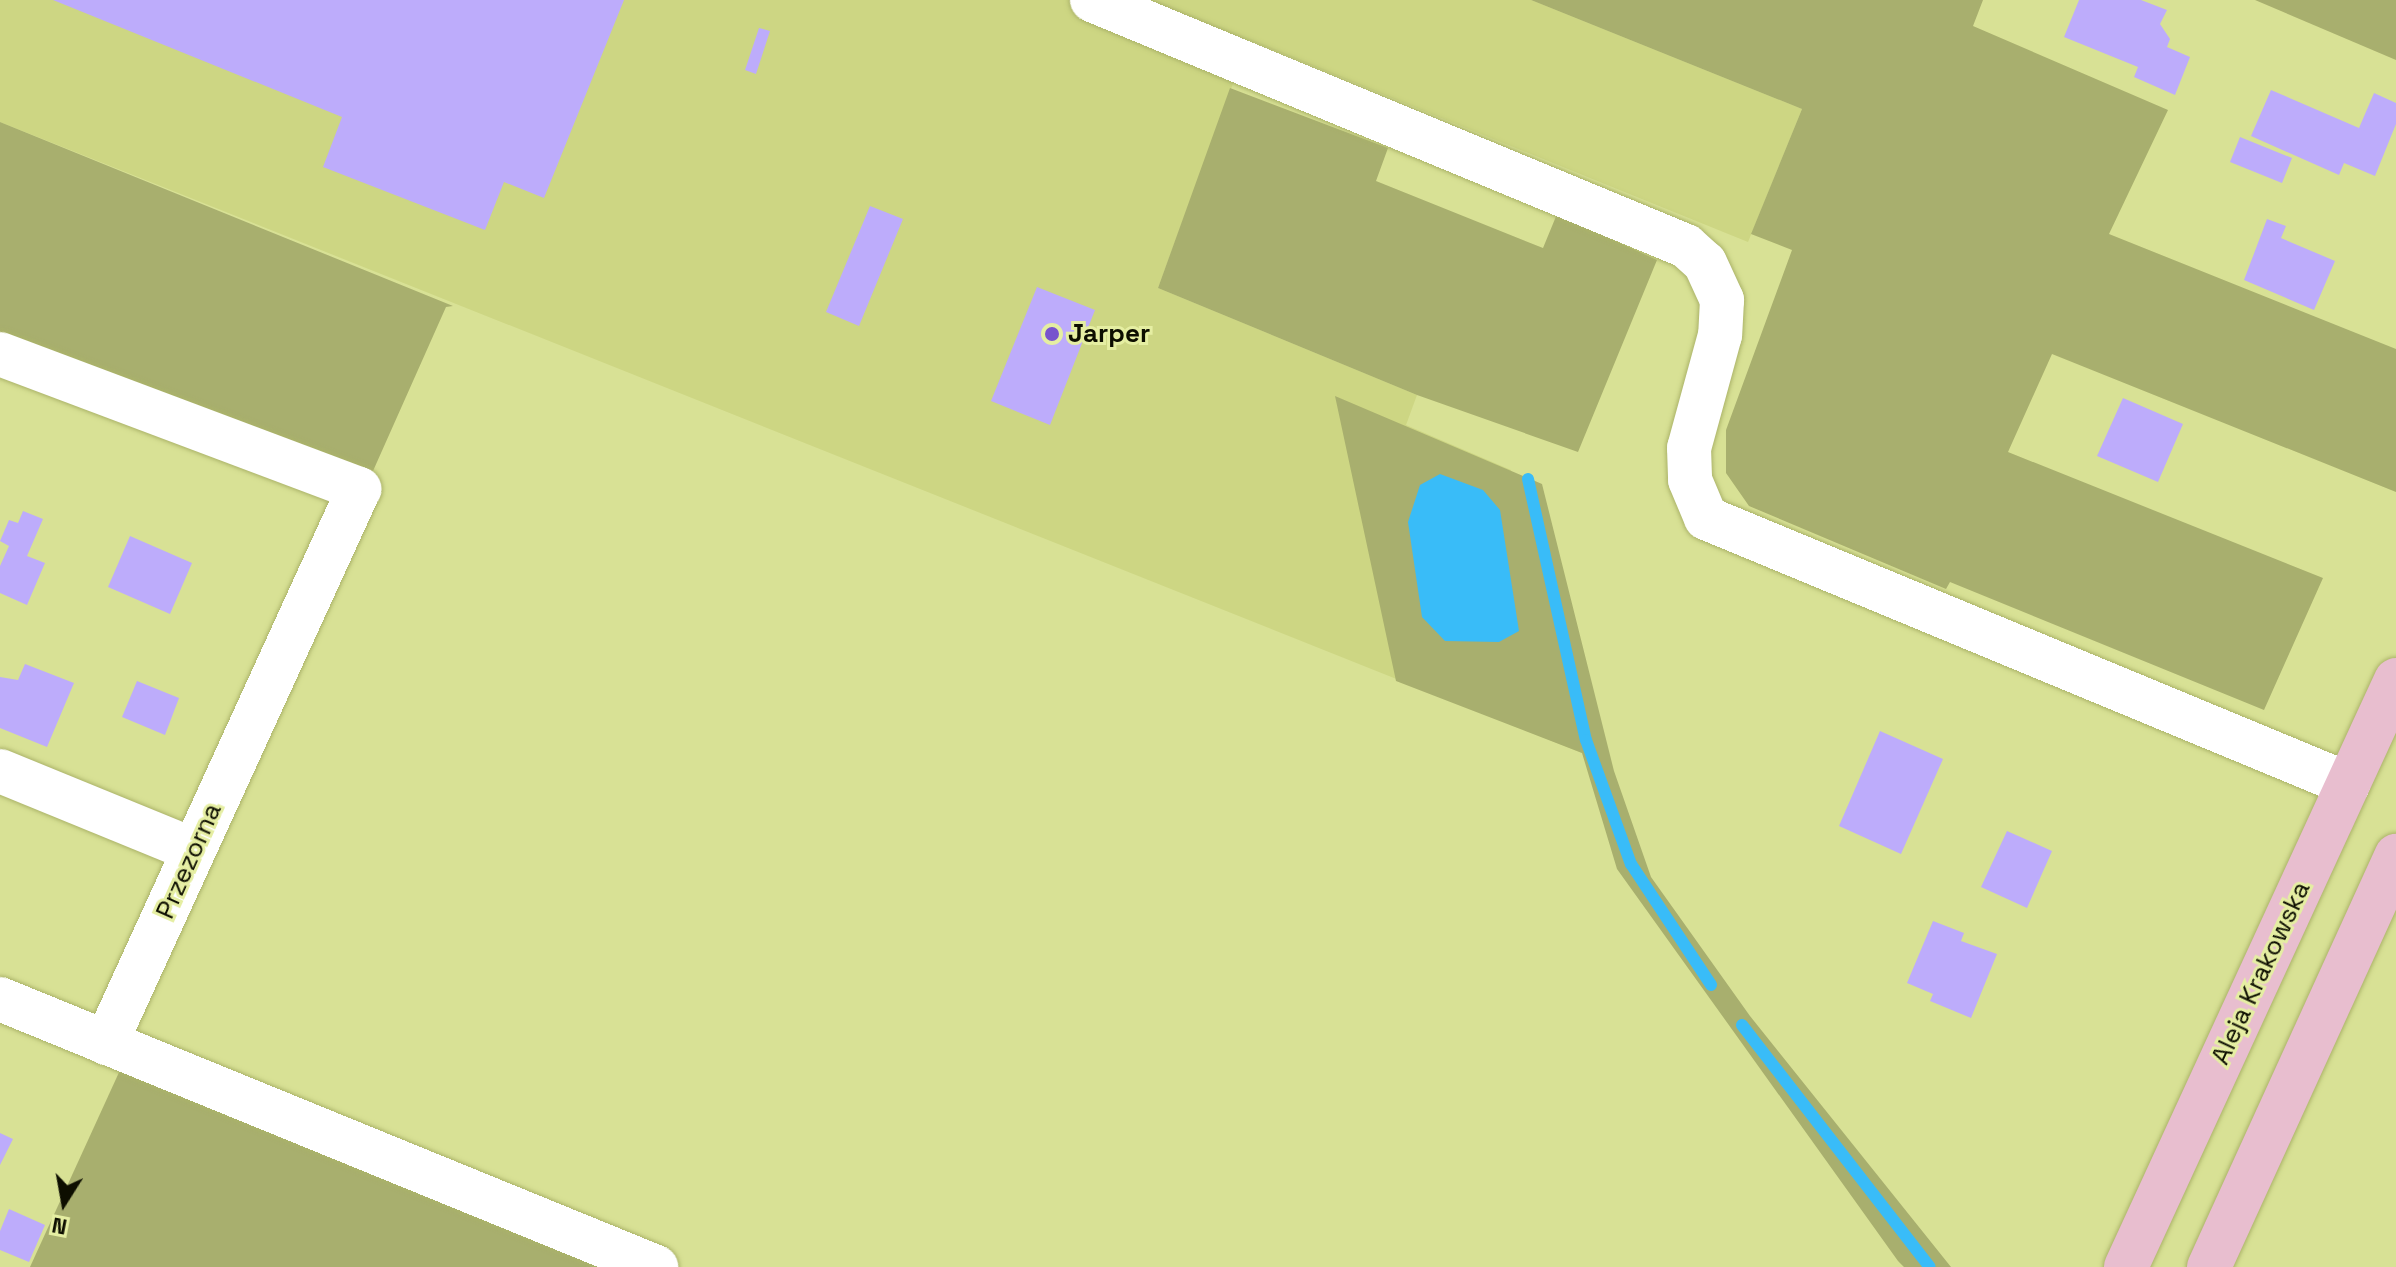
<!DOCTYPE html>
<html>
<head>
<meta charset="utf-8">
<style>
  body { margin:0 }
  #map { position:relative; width:2396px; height:1267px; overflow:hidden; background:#d8e195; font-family:"Space Grotesk",sans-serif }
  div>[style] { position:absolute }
  .built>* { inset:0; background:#cdd683 }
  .green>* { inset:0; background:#a8af6e }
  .water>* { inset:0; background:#39bcf8 }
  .stream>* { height:12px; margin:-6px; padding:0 6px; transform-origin:6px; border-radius:6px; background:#39bcf8 }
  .building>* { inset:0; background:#bdacfb }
  .roads { filter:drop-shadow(0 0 2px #abb369) drop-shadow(0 0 2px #abb369) }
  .minor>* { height:44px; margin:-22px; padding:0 22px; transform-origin:22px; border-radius:22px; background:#fff }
  .major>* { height:44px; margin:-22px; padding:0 22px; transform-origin:22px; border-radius:22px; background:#e8becf }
  .dots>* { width:22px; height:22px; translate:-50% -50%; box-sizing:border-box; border:4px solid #e5eea2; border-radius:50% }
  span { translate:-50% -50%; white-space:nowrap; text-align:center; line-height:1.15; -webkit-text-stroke:6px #e5eea2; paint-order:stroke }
  .poi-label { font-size:26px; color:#0d0e00; font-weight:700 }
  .left { translate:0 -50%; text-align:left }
  .street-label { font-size:26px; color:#0d0e00 }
  .north { position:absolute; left:24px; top:1163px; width:80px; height:80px; -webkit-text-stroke:6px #e5eea2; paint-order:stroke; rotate:191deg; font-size:22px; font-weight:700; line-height:32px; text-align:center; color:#0d0e00 }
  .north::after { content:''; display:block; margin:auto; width:28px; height:36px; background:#0d0e00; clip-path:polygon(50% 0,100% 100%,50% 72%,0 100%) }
</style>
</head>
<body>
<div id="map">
  <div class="built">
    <i style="clip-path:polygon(0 0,1531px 0,1802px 109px,1748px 242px,1249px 40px,1158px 288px,1417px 395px,1406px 425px,1511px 470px,1582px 753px,0 122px)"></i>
  </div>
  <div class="green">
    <i style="clip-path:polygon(1531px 0,1983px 0,1973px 26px,2168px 110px,2109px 234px,2396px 349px,2396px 492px,2052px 354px,2008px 452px,2323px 578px,2264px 710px,1950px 582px,1946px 589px,1749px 506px,1726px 473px,1726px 430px,1792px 250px,1751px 234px,1802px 109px)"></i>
    <i style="clip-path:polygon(2255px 0,2396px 0,2396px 60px)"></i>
    <i style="clip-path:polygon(1230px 88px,1388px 148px,1376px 181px,1543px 248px,1557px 214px,1657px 260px,1578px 452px,1417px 395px,1158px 288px)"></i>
    <i style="clip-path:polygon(0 122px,453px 306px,446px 307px,373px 471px,0 338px)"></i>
    <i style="clip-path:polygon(1335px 396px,1542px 484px,1614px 771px,1651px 877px,1750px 1016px,1951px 1267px,1904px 1267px,1898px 1261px,1617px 869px,1582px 753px,1396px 681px)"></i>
    <i style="clip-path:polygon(121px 1068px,600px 1267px,30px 1267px)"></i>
  </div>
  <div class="water">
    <i style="clip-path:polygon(1440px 474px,1483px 490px,1500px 510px,1519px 631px,1499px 642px,1445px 641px,1422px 617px,1408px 522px,1420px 485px)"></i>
  </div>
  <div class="stream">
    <i style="left:1528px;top:479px;width:267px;rotate:77.5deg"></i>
    <i style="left:1586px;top:740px;width:132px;rotate:70.1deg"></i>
    <i style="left:1631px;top:864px;width:145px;rotate:56.5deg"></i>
    <i style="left:1742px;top:1025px;width:306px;rotate:52.2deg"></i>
  </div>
  <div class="building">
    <i style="clip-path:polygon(53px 0,624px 0,544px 198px,504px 182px,485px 230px,323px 167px,342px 117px)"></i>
    <i style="clip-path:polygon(2079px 0,2141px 0,2167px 10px,2160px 24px,2170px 39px,2167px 47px,2190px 57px,2175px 95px,2134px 77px,2138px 67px,2064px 37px)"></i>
    <i style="clip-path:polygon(759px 28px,770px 31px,756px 74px,745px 70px)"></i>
    <i style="clip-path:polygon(2271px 90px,2359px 128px,2374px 93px,2396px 103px,2396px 124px,2375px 176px,2344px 163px,2339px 175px,2251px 136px)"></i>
    <i style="clip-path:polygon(2240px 137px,2292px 158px,2282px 183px,2230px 162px)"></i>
    <i style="clip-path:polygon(870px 206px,903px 219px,859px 326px,826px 312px)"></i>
    <i style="clip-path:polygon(2267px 219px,2286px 226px,2281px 238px,2335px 261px,2314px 310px,2244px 280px)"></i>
    <i style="clip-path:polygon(1037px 287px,1095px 310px,1050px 425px,991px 401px)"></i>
    <i style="clip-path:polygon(2123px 398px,2183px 424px,2158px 482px,2097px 456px)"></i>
    <i style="clip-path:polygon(23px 511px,43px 519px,27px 556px,45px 563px,27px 605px,0 593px,0 566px,9px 546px,0 541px,9px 520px,18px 523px)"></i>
    <i style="clip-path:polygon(130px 536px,192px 563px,170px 614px,108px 587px)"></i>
    <i style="clip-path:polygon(25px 664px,74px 683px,47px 747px,0 728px,0 677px,18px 680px)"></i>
    <i style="clip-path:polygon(137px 681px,179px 698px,165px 735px,122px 717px)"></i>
    <i style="clip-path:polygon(1880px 731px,1943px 759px,1901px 854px,1839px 826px)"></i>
    <i style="clip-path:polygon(2007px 831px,2052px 851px,2027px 908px,1981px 887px)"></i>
    <i style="clip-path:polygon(1933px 921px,1964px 933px,1961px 941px,1997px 954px,1971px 1018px,1930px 1001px,1933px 994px,1907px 983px)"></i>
    <i style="clip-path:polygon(0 1133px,13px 1139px,0 1165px)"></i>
    <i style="clip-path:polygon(9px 1209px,45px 1225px,29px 1262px,0 1250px,0 1231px)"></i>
  </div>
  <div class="roads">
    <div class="minor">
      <i style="left:1092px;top:0;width:643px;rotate:22.5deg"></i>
      <i style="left:1686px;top:246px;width:25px;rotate:42deg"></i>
      <i style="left:1705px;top:263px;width:41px;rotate:65.3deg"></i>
      <i style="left:1722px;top:300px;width:35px;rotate:93deg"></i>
      <i style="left:1720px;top:335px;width:117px;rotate:105.3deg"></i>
      <i style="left:1689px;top:448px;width:32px;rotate:88deg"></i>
      <i style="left:1690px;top:480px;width:41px;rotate:67.2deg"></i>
      <i style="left:1706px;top:518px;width:695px;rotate:22.51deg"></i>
      <i style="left:0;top:354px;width:384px;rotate:20.6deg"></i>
      <i style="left:359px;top:489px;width:609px;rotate:114.55deg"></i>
      <i style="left:0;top:771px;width:209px;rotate:22.2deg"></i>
      <i style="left:0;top:999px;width:709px;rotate:22.22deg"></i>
    </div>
    <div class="major">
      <i style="left:2126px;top:1267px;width:646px;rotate:-65.3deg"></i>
      <i style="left:2209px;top:1267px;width:452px;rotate:-65.5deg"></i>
    </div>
  </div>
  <div class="dots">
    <i style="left:1052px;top:334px;background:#7853cd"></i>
  </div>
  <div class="poi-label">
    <span class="left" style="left:1068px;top:334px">Jarper</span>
  </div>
  <div class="street-label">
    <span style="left:189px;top:861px;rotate:-66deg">Przezorna</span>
    <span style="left:2261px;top:973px;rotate:-65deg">Aleja Krakowska</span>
  </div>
  <div class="north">N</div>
</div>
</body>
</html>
